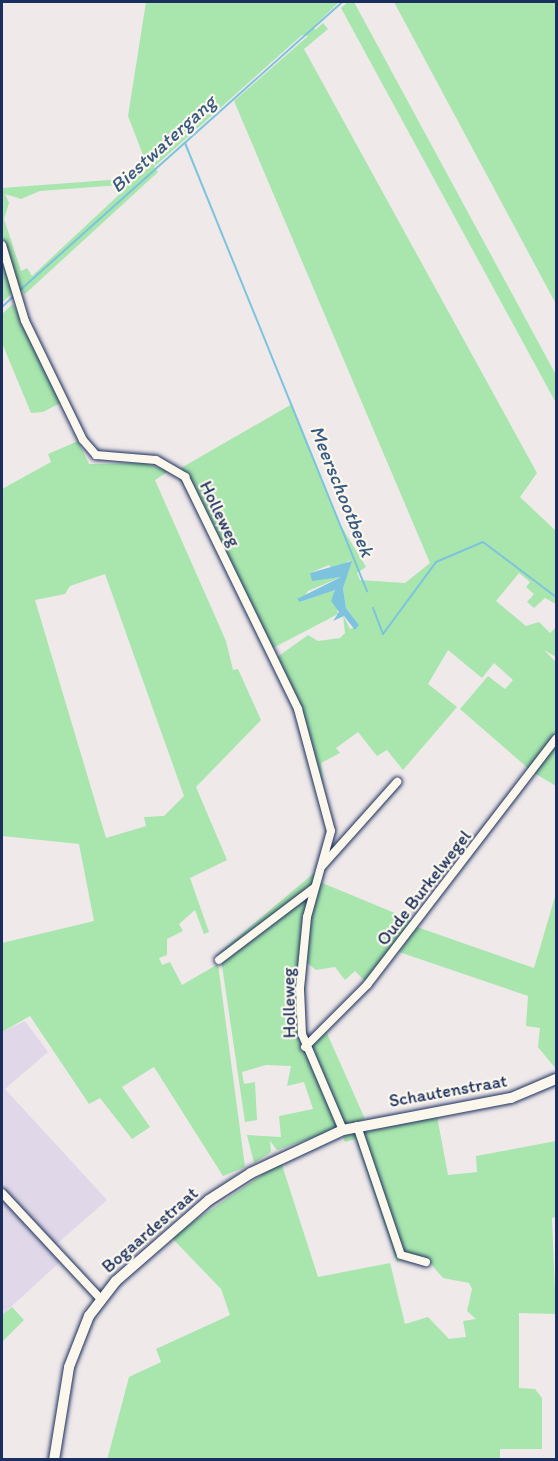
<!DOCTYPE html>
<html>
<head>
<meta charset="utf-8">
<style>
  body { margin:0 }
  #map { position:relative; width:558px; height:1461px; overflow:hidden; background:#efe9ea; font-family:Itim,sans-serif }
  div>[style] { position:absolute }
  .built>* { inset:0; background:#e0d8e8 }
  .green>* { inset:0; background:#a8e6ae }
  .water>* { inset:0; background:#7dc3de }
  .stream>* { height:2px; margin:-1px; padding:0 1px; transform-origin:1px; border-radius:1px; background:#7dc3de }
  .roads { filter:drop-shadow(0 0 2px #1b2f5e) drop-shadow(0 0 2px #1b2f5e) }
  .street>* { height:8px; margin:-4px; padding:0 4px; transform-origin:4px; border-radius:4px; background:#fbf7ec }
  .secondary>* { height:10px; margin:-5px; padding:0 5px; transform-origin:5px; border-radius:5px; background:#fbf7ec }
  span { translate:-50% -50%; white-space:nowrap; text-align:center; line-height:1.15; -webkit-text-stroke:4.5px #fbf7ec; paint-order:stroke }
  .street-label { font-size:18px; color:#1b2f5e }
  .water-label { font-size:20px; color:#385b84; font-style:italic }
  .frame { position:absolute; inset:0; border:3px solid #1b2f5e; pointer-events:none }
</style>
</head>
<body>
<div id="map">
  <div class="built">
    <i style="clip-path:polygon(25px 1021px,48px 1052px,5px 1089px,107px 1200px,51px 1249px,61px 1261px,2px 1315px,2px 1032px)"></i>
  </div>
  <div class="green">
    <i style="clip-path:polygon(evenodd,146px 2px,339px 2px,314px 26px,315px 30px,323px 23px,328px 29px,304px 49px,537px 473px,520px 497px,556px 531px,556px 604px,545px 598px,534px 608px,527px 602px,534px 594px,526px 587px,530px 582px,519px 573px,496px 601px,526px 626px,539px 622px,550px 633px,556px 627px,556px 657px,544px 650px,556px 662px,556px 733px,530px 770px,460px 709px,488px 676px,505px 689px,513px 680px,494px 663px,482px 678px,448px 650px,428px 684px,457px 707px,403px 770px,387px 750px,377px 756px,358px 732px,336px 748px,340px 753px,321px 763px,324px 786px,305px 719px,276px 658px,308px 635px,318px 641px,340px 638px,345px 633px,343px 615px,350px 629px,359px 625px,346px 608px,343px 588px,350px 560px,334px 571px,329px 565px,310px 573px,322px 579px,341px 577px,308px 591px,301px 602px,334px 590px,338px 614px,273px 648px,181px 468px,292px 404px,340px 524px,366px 567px,357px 573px,360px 580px,405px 583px,430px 563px,234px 101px,308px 36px,302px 35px,154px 167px,158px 172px,25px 294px,20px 288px,2px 236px,2px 188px,136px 178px,148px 168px,128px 116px,146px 2px,120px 185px,124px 190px,32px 276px,27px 268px,21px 271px,4px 219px,9px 203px,5px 194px,21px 199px,40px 191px,120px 185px)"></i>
    <i style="clip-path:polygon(348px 2px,354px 2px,556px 375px,556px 403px,341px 8px)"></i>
    <i style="clip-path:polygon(394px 2px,556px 2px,556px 304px)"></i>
    <i style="clip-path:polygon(2px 252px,15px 290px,2px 303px)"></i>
    <i style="clip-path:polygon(13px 304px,62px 402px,43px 412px,31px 413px,2px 343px,2px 314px)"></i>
    <i style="clip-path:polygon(evenodd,78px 441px,89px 464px,144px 463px,169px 471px,155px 480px,226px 641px,233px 670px,238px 669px,261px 720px,196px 787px,227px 860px,190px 878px,209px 932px,204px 934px,195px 910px,179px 924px,183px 931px,167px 939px,167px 955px,159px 958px,162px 965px,170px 962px,182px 985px,218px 964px,245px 1167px,223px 1176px,154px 1067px,122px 1087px,150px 1127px,132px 1139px,100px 1098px,89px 1104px,30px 1016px,2px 1032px,2px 943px,94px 921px,79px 844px,2px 836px,2px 489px,51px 462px,48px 454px,78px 441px,105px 574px,184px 796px,164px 816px,144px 817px,146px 826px,106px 838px,35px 600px,65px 594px,70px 586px,105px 574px)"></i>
    <i style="clip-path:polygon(556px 743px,556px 786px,534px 773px)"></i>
    <i style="clip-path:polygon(314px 873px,320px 882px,414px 921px,366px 982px,355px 971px,345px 980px,335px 967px,316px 970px,306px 962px,303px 1050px,326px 1031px,365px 1119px,277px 1150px,270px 1141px,271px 1152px,254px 1163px,247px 1135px,281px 1137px,279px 1116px,313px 1109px,304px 1082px,287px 1086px,291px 1066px,266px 1065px,242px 1072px,244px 1084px,255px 1082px,257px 1120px,245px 1122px,220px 952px)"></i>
    <i style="clip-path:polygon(556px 893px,556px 1069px,538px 1047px,540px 1028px,526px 1026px,528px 996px,399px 952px,417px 927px,534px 968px)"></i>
    <i style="clip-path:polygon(437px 1116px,448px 1175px,477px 1172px,476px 1156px,556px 1141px,556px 1217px,552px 1218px,556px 1314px,519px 1313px,519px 1388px,535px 1389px,542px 1398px,542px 1449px,500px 1449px,500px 1460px,107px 1460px,129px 1377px,161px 1362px,156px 1349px,230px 1315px,221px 1289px,171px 1237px,281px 1162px,318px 1277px,390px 1263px,405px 1324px,428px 1317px,449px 1339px,466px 1337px,463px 1321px,476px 1319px,467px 1311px,472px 1289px,469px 1283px,443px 1278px,424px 1256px,409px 1259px,404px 1254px,361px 1133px)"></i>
    <i style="clip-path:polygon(357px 1132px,401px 1261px,397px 1262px,356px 1139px,345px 1142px,343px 1137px)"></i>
    <i style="clip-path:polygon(12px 1307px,24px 1320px,2px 1342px,2px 1315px)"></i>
  </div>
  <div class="water">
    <i style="clip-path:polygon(352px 561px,343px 588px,346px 608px,359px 625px,355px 630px,344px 616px,333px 621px,339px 612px,331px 601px,335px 590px,300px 602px,297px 599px,341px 577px,312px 581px,310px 573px)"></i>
  </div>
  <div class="stream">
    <i style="left:185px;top:143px;width:484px;rotate:67.9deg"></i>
    <i style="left:18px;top:292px;width:435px;rotate:-41.8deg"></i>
    <i style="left:2px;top:307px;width:16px;rotate:-43deg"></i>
    <i style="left:373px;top:608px;width:28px;rotate:69deg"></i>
    <i style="left:383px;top:634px;width:89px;rotate:-53.6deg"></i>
    <i style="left:436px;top:562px;width:51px;rotate:-23.1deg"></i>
    <i style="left:483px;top:542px;width:91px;rotate:37deg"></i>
  </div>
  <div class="roads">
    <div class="street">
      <i style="left:2px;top:245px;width:79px;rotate:73.2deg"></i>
      <i style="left:25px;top:321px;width:132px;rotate:64deg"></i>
      <i style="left:83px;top:440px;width:20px;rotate:49deg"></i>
      <i style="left:96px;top:455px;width:60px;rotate:4.8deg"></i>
      <i style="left:156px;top:460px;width:34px;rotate:30deg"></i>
      <i style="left:185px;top:477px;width:258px;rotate:64deg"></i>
      <i style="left:298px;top:709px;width:126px;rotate:74.9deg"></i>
      <i style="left:331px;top:831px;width:89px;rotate:105.6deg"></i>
      <i style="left:307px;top:917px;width:72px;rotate:95.6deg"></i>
      <i style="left:300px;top:989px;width:45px;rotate:87.5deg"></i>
      <i style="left:302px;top:1034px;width:104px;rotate:66.9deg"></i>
      <i style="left:322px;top:866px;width:113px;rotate:-48.2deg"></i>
      <i style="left:219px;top:960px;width:119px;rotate:-37.2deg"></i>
      <i style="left:305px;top:1047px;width:88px;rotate:-45deg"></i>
      <i style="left:367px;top:985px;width:310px;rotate:-52.5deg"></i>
      <i style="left:357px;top:1126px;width:136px;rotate:71.2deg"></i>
      <i style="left:401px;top:1255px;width:26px;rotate:16deg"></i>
      <i style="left:2px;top:1193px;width:145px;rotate:47deg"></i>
    </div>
    <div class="secondary">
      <i style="left:54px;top:1460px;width:94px;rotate:-80.8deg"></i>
      <i style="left:69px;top:1367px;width:55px;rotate:-68.6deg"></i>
      <i style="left:89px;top:1316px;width:44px;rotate:-52.4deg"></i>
      <i style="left:116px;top:1281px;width:123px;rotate:-41.1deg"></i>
      <i style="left:209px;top:1200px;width:50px;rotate:-32.7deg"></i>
      <i style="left:251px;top:1173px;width:102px;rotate:-25.1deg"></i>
      <i style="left:343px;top:1130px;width:171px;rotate:-10.8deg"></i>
      <i style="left:511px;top:1098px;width:49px;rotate:-22.9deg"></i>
    </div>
  </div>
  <div class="street-label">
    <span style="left:220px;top:514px;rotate:64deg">Holleweg</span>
    <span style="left:424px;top:888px;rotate:-52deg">Oude Burkelwegel</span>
    <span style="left:289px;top:1003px;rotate:-91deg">Holleweg</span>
    <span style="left:448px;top:1091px;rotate:-10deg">Schautenstraat</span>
    <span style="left:150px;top:1230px;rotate:-41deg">Bogaardestraat</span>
  </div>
  <div class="water-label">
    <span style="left:163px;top:144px;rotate:-42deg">Biestwatergang</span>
    <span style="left:342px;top:491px;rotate:68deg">Meerschootbeek</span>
  </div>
  <div class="frame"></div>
</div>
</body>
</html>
